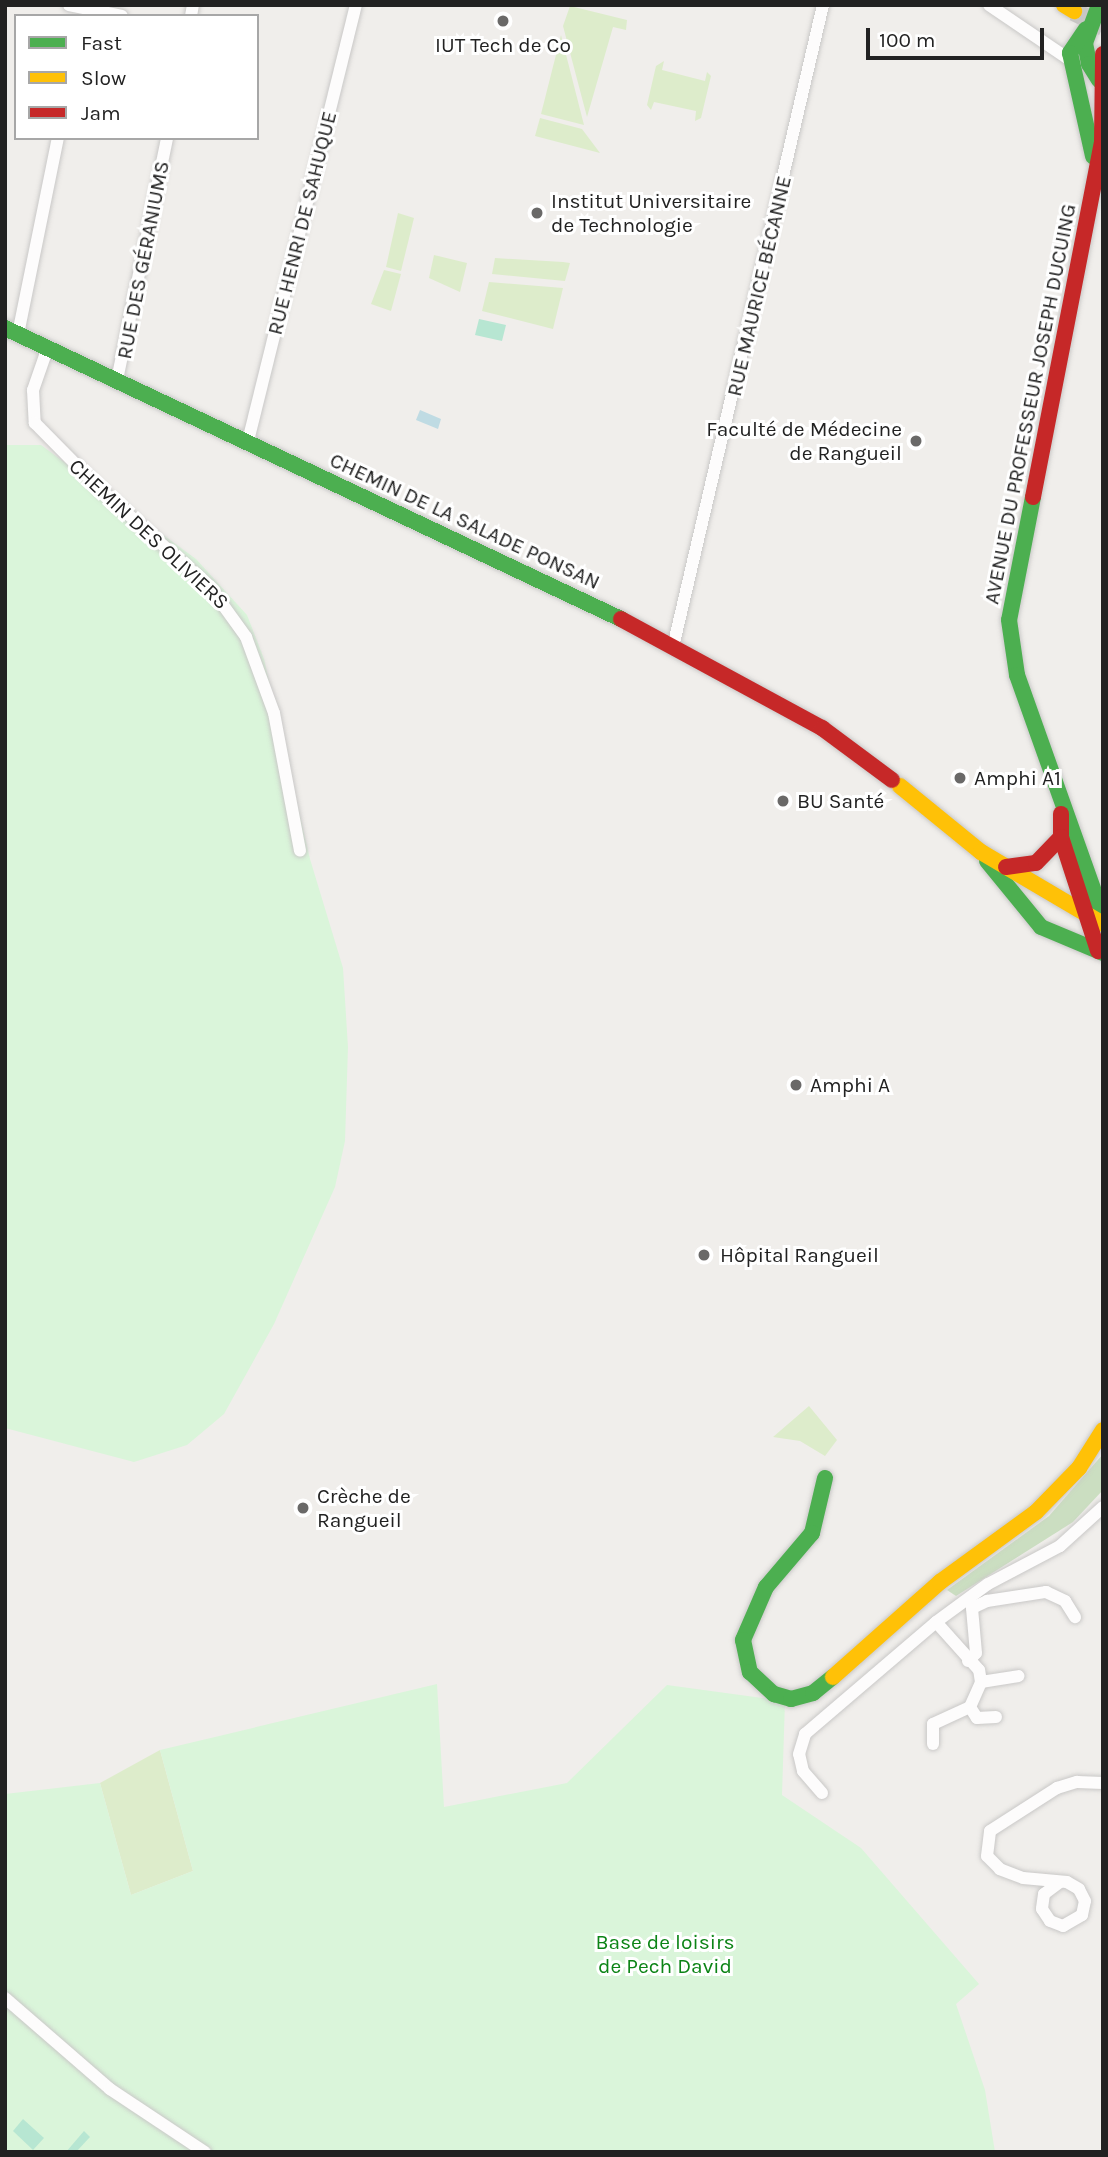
<!DOCTYPE html>
<html>
<head>
<meta charset="utf-8">
<style>
  body { margin:0 }
  #map { position:relative; width:1108px; height:2157px; overflow:hidden; background:#f0eeeb; font-family:Karla,sans-serif }
  div>[style] { position:absolute }
  .grass>* { inset:0; background:#ddeccb }
  .forest>* { inset:0; background:#cbdec1 }
  .park>* { inset:0; background:#daf5da }
  .pitch>* { inset:0; background:#b7e6d2 }
  .water>* { inset:0; background:#bfdbe3 }
  .primary-tunnel>* { height:19px; margin-top:-9.5px; transform-origin:0; background:repeating-linear-gradient(90deg,#c7c5c3 0 19px,transparent 0 29px) }
  .roads { filter:drop-shadow(0 0 2px #c9c8c7) drop-shadow(0 0 2px #c9c8c7) }
  .street>* { height:12px; margin:-6px; padding:0 6px; transform-origin:6px; border-radius:6px; background:#fdfcfc }
  .fast>* { height:16px; margin:-8px; padding:0 8px; transform-origin:8px; border-radius:8px; background:#4caf50 }
  .slow>* { height:16px; margin:-8px; padding:0 8px; transform-origin:8px; border-radius:8px; background:#ffc107 }
  .jam>* { height:16px; margin:-8px; padding:0 8px; transform-origin:8px; border-radius:8px; background:#c62828 }
  .dots>* { width:19px; height:19px; translate:-50% -50%; box-sizing:border-box; border:4px solid #fff; border-radius:50% }
  span { translate:-50% -50%; white-space:nowrap; text-align:center; line-height:1.15; -webkit-text-stroke:6px #fff; paint-order:stroke }
  .poi-label { font-size:21px; color:#222 }
  .left { translate:0 -50%; text-align:left }
  .right { translate:-100% -50%; text-align:right }
  .street-label { font-size:21px; color:#222 }
  .park-label { font-size:21px; color:#0c8416 }
  .frame { position:absolute; inset:0; border:7px solid #222; pointer-events:none }
  .legend { position:absolute; left:14px; top:14px; width:245px; height:126px; box-sizing:border-box; background:#fff; border:2px solid #a7a7a7; margin:0; padding:9px 12px; list-style:none; font-size:21px; color:#222 }
  .legend li { display:flex; align-items:center; gap:14px; height:35px }
  .legend b { width:35px; border:2px solid #a7a7a7 }
  .scale { position:absolute; left:866px; top:28px; width:178px; height:32px; box-sizing:border-box; border:4px solid #222; border-top:0; padding-left:9px; font-size:21px; line-height:24px; white-space:nowrap; color:#222; -webkit-text-stroke:5px #fff; paint-order:stroke }
</style>
</head>
<body>
<div id="map">
  <div class="grass">
    <i style="clip-path:polygon(570px 6px,627px 20px,626px 30px,613px 27px,587px 117px,563px 26px)"></i>
    <i style="clip-path:polygon(561px 35px,584px 125px,541px 114px)"></i>
    <i style="clip-path:polygon(664px 61px,662px 70px,705px 81px,707px 72px,711px 76px,701px 118px,695px 121px,696px 111px,654px 102px,651px 110px,647px 105px,656px 66px)"></i>
    <i style="clip-path:polygon(540px 118px,582px 129px,600px 153px,535px 136px)"></i>
    <i style="clip-path:polygon(398px 213px,414px 218px,401px 271px,386px 267px)"></i>
    <i style="clip-path:polygon(434px 255px,467px 263px,460px 292px,429px 278px)"></i>
    <i style="clip-path:polygon(495px 258px,563px 262px,570px 263px,565px 281px,492px 274px)"></i>
    <i style="clip-path:polygon(384px 270px,401px 274px,391px 311px,371px 304px)"></i>
    <i style="clip-path:polygon(489px 282px,563px 288px,553px 329px,482px 311px)"></i>
    <i style="clip-path:polygon(809px 1406px,837px 1440px,825px 1456px,800px 1441px,773px 1437px)"></i>
    <i style="clip-path:polygon(160px 1750px,193px 1871px,131px 1895px,100px 1783px)"></i>
  </div>
  <div class="forest">
    <i style="clip-path:polygon(1103px 1454px,1103px 1490px,1073px 1522px,956px 1596px,947px 1590px,1049px 1516px)"></i>
  </div>
  <div class="park">
    <i style="clip-path:polygon(5px 445px,41px 445px,196px 559px,247px 615px,264px 659px,310px 859px,343px 968px,348px 1047px,345px 1141px,335px 1187px,274px 1324px,224px 1414px,187px 1445px,134px 1462px,5px 1428px)"></i>
    <i style="clip-path:polygon(437px 1684px,444px 1807px,567px 1783px,667px 1685px,785px 1701px,782px 1795px,861px 1848px,979px 1984px,956px 2004px,985px 2090px,995px 2152px,5px 2152px,5px 1794px,100px 1783px,131px 1895px,193px 1871px,160px 1750px)"></i>
  </div>
  <div class="pitch">
    <i style="clip-path:polygon(479px 319px,506px 325px,502px 341px,475px 335px)"></i>
    <i style="clip-path:polygon(23px 2119px,44px 2138px,33px 2150px,13px 2131px)"></i>
    <i style="clip-path:polygon(84px 2131px,90px 2137px,76px 2152px,66px 2152px)"></i>
  </div>
  <div class="water">
    <i style="clip-path:polygon(420px 410px,441px 419px,438px 429px,416px 420px)"></i>
  </div>
  <div class="primary-tunnel">
    <i style="left:1074px;top:11px;width:33px;rotate:27deg"></i>
  </div>
  <div class="roads">
    <div class="street">
      <i style="left:69px;top:5px;width:54px;rotate:11.7deg"></i>
      <i style="left:989px;top:5px;width:102px;rotate:34.2deg"></i>
      <i style="left:191px;top:16px;width:11px;rotate:-80deg"></i>
      <i style="left:18px;top:334px;width:200px;rotate:-78.5deg"></i>
      <i style="left:48px;top:347px;width:46px;rotate:109.2deg"></i>
      <i style="left:33px;top:390px;width:33px;rotate:87deg"></i>
      <i style="left:35px;top:423px;width:97px;rotate:45.4deg"></i>
      <i style="left:103px;top:492px;width:143px;rotate:41.6deg"></i>
      <i style="left:210px;top:587px;width:62px;rotate:54.2deg"></i>
      <i style="left:246px;top:637px;width:81px;rotate:69.8deg"></i>
      <i style="left:274px;top:713px;width:140px;rotate:79.3deg"></i>
      <i style="left:117px;top:380px;width:247px;rotate:-78.3deg"></i>
      <i style="left:248px;top:441px;width:449px;rotate:-76.1deg"></i>
      <i style="left:673px;top:647px;width:659px;rotate:-76.85deg"></i>
      <i style="left:968px;top:1661px;width:11px;rotate:-45deg"></i>
      <i style="left:976px;top:1653px;width:45px;rotate:-95.1deg"></i>
      <i style="left:972px;top:1608px;width:17px;rotate:-25deg"></i>
      <i style="left:987px;top:1601px;width:60px;rotate:-8.7deg"></i>
      <i style="left:1046px;top:1592px;width:21px;rotate:25deg"></i>
      <i style="left:1065px;top:1601px;width:19px;rotate:58deg"></i>
      <i style="left:981px;top:1682px;width:38px;rotate:-9deg"></i>
      <i style="left:970px;top:1707px;width:13px;rotate:58deg"></i>
      <i style="left:977px;top:1718px;width:19px;rotate:-3deg"></i>
      <i style="left:933px;top:1744px;width:20px;rotate:-90deg"></i>
      <i style="left:933px;top:1724px;width:41px;rotate:-24.7deg"></i>
      <i style="left:970px;top:1707px;width:27px;rotate:-66deg"></i>
      <i style="left:981px;top:1682px;width:12px;rotate:-99deg"></i>
      <i style="left:979px;top:1670px;width:64px;rotate:-131.9deg"></i>
      <i style="left:822px;top:1793px;width:29px;rotate:-131deg"></i>
      <i style="left:803px;top:1771px;width:17px;rotate:-103deg"></i>
      <i style="left:799px;top:1754px;width:21px;rotate:-73deg"></i>
      <i style="left:805px;top:1734px;width:172px;rotate:-40.5deg"></i>
      <i style="left:936px;top:1622px;width:64px;rotate:-36.2deg"></i>
      <i style="left:988px;top:1584px;width:81px;rotate:-27.8deg"></i>
      <i style="left:1060px;top:1546px;width:58px;rotate:-42.2deg"></i>
      <i style="left:1060px;top:1882px;width:20px;rotate:143deg"></i>
      <i style="left:1044px;top:1894px;width:15px;rotate:98deg"></i>
      <i style="left:1042px;top:1909px;width:14px;rotate:56deg"></i>
      <i style="left:1050px;top:1921px;width:14px;rotate:21deg"></i>
      <i style="left:1063px;top:1926px;width:22px;rotate:-30deg"></i>
      <i style="left:1082px;top:1915px;width:14px;rotate:-78deg"></i>
      <i style="left:1085px;top:1901px;width:13px;rotate:-117deg"></i>
      <i style="left:1079px;top:1889px;width:14px;rotate:-150deg"></i>
      <i style="left:1067px;top:1882px;width:44px;rotate:-174.8deg"></i>
      <i style="left:1023px;top:1878px;width:25px;rotate:-159deg"></i>
      <i style="left:1000px;top:1869px;width:18px;rotate:-135deg"></i>
      <i style="left:987px;top:1856px;width:25px;rotate:-83deg"></i>
      <i style="left:990px;top:1831px;width:80px;rotate:-32.7deg"></i>
      <i style="left:1057px;top:1788px;width:21px;rotate:-17deg"></i>
      <i style="left:1077px;top:1782px;width:26px;rotate:2deg"></i>
      <i style="left:5px;top:1998px;width:139px;rotate:40.9deg"></i>
      <i style="left:110px;top:2089px;width:114px;rotate:33.6deg"></i>
    </div>
    <div class="fast">
      <i style="left:1099px;top:5px;width:40px;rotate:110.2deg"></i>
      <i style="left:1085px;top:43px;width:21px;rotate:79deg"></i>
      <i style="left:1089px;top:64px;width:19px;rotate:58deg"></i>
      <i style="left:1086px;top:29px;width:29px;rotate:124deg"></i>
      <i style="left:1070px;top:53px;width:106px;rotate:77.4deg"></i>
      <i style="left:5px;top:328px;width:681px;rotate:25.29deg"></i>
      <i style="left:1033px;top:497px;width:125px;rotate:101deg"></i>
      <i style="left:1009px;top:620px;width:56px;rotate:81.7deg"></i>
      <i style="left:1017px;top:675px;width:257px;rotate:70.4deg"></i>
      <i style="left:987px;top:861px;width:85px;rotate:50.7deg"></i>
      <i style="left:1041px;top:927px;width:67px;rotate:22.8deg"></i>
      <i style="left:825px;top:1478px;width:57px;rotate:103.3deg"></i>
      <i style="left:812px;top:1533px;width:71px;rotate:130.4deg"></i>
      <i style="left:766px;top:1587px;width:58px;rotate:113.5deg"></i>
      <i style="left:743px;top:1640px;width:33px;rotate:78deg"></i>
      <i style="left:750px;top:1672px;width:33px;rotate:43deg"></i>
      <i style="left:774px;top:1694px;width:18px;rotate:16deg"></i>
      <i style="left:791px;top:1699px;width:23px;rotate:-15deg"></i>
      <i style="left:813px;top:1693px;width:26px;rotate:-39deg"></i>
    </div>
    <div class="slow">
      <i style="left:1064px;top:5px;width:12px;rotate:31deg"></i>
      <i style="left:900px;top:786px;width:104px;rotate:39.2deg"></i>
      <i style="left:981px;top:852px;width:142px;rotate:30.5deg"></i>
      <i style="left:833px;top:1677px;width:143px;rotate:-41.6deg"></i>
      <i style="left:940px;top:1582px;width:119px;rotate:-36.1deg"></i>
      <i style="left:1036px;top:1512px;width:62px;rotate:-45.7deg"></i>
      <i style="left:1079px;top:1468px;width:45px;rotate:-57.7deg"></i>
    </div>
    <div class="jam">
      <i style="left:1033px;top:497px;width:362px;rotate:-79deg"></i>
      <i style="left:1102px;top:142px;width:88px;rotate:-89.3deg"></i>
      <i style="left:621px;top:619px;width:229px;rotate:28.5deg"></i>
      <i style="left:822px;top:728px;width:87px;rotate:36.6deg"></i>
      <i style="left:1061px;top:814px;width:23px;rotate:90deg"></i>
      <i style="left:1061px;top:837px;width:120px;rotate:72deg"></i>
      <i style="left:1006px;top:867px;width:30px;rotate:-8deg"></i>
      <i style="left:1036px;top:863px;width:36px;rotate:-46deg"></i>
    </div>
  </div>
  <div class="dots">
    <i style="left:503px;top:21px;background:#6a6968"></i>
    <i style="left:537px;top:213px;background:#6a6968"></i>
    <i style="left:916px;top:441px;background:#6a6968"></i>
    <i style="left:960px;top:778px;background:#6a6968"></i>
    <i style="left:783px;top:801px;background:#6a6968"></i>
    <i style="left:796px;top:1085px;background:#6a6968"></i>
    <i style="left:704px;top:1255px;background:#6a6968"></i>
    <i style="left:303px;top:1508px;background:#6a6968"></i>
  </div>
  <div class="poi-label">
    <span style="left:503px;top:45px">IUT Tech de Co</span>
    <span class="left" style="left:551px;top:213px">Institut Universitaire<br>de Technologie</span>
    <span class="right" style="left:902px;top:441px">Faculté de Médecine<br>de Rangueil</span>
    <span class="left" style="left:974px;top:778px">Amphi A1</span>
    <span class="left" style="left:797px;top:801px">BU Santé</span>
    <span class="left" style="left:810px;top:1085px">Amphi A</span>
    <span class="left" style="left:720px;top:1255px">Hôpital Rangueil</span>
    <span class="left" style="left:317px;top:1508px">Crèche de<br>Rangueil</span>
  </div>
  <div class="street-label">
    <span style="left:302px;top:223px;rotate:-76deg">RUE HENRI DE SAHUQUE</span>
    <span style="left:143px;top:260px;rotate:-79deg">RUE DES GÉRANIUMS</span>
    <span style="left:759px;top:286px;rotate:-77deg">RUE MAURICE BÉCANNE</span>
    <span style="left:1030px;top:404px;rotate:-79deg">AVENUE DU PROFESSEUR JOSEPH DUCUING</span>
    <span style="left:465px;top:521px;rotate:25deg">CHEMIN DE LA SALADE PONSAN</span>
    <span style="left:149px;top:534px;rotate:43deg">CHEMIN DES OLIVIERS</span>
  </div>
  <div class="park-label">
    <span style="left:665px;top:1954px">Base de loisirs<br>de Pech David</span>
  </div>
  <div class="frame"></div>
  <ul class="legend">
  <li><b style="height:9px;background:#4caf50"></b>Fast</li>
  <li><b style="height:9px;background:#ffc107"></b>Slow</li>
  <li><b style="height:9px;background:#c62828"></b>Jam</li>
  </ul>
  <div class="scale">100 m</div>
</div>
</body>
</html>
